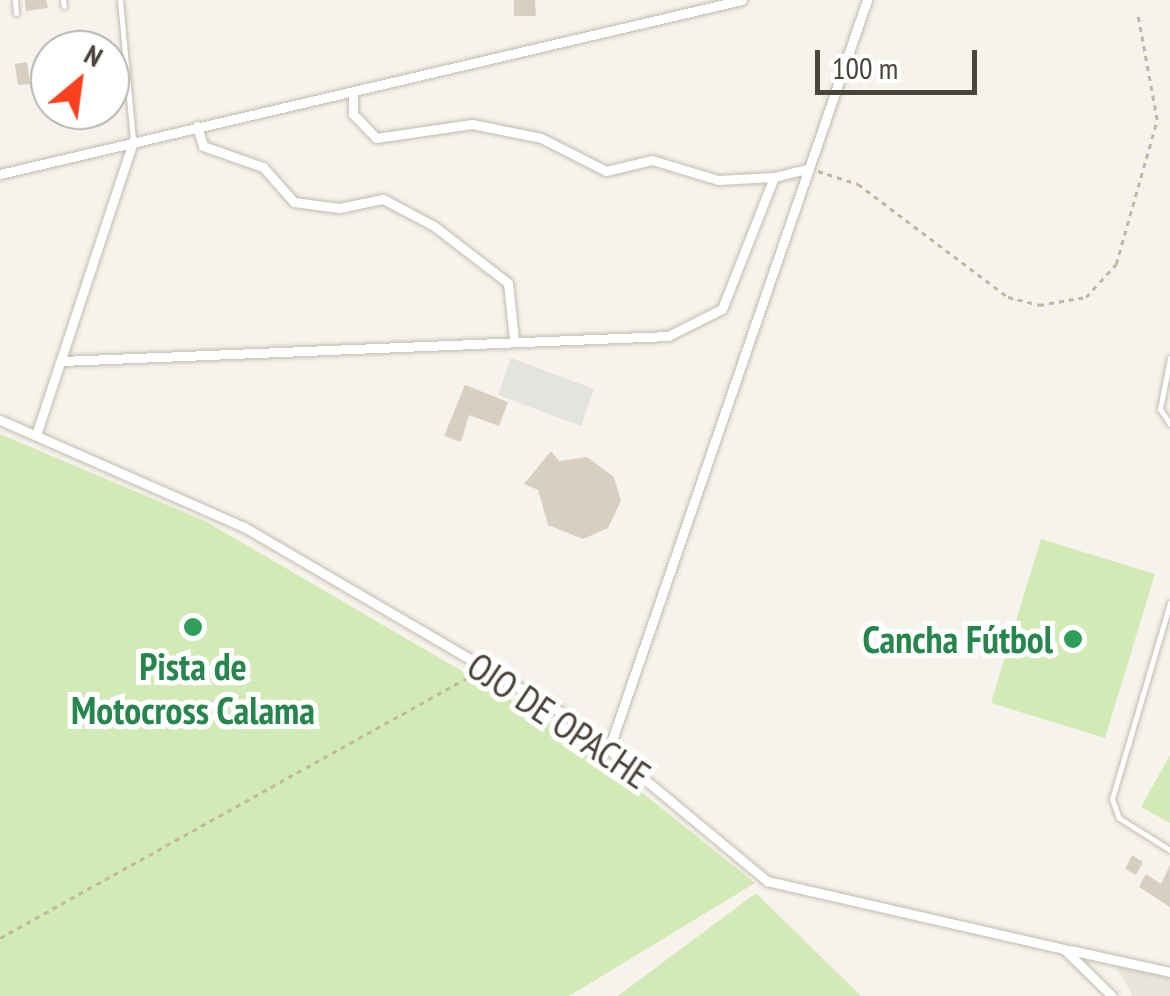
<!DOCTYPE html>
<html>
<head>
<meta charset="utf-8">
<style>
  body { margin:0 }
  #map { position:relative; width:1170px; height:996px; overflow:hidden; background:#f6f3ec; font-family:"PT Sans Narrow",sans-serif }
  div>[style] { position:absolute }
  .residential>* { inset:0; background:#eae5da }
  .green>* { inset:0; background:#d2eab5 }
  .parking>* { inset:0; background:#e5e3e0 }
  .building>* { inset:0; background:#d8cfc1 }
  .path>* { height:2.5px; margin-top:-1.25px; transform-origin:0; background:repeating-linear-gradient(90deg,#c4b79f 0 5px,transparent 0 10px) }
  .roads { filter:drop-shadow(0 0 2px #c2bbae) drop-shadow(0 0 2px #c2bbae) }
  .service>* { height:5px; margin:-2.5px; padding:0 2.5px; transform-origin:2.5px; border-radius:2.5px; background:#fff }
  .minor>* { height:9px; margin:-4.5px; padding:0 4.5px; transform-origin:4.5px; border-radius:4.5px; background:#fff }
  .dots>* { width:28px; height:28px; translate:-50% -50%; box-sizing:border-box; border:5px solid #fff; border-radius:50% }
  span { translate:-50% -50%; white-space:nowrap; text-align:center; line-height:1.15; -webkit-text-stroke:10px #fff; paint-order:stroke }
  .leisure-label { font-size:38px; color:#27864d; font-weight:700 }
  .right { translate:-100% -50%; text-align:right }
  .street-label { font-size:38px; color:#4b4439 }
  .north { position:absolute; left:30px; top:30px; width:100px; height:100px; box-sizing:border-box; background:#fff; border:2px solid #b7b4b0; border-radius:50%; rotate:29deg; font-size:28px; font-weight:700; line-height:40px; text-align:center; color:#4b4439 }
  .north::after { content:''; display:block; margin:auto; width:35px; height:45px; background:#fc3f1d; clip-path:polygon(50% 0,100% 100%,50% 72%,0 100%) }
  .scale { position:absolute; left:815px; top:50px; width:162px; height:45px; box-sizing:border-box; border:5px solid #4b4439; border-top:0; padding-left:12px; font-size:30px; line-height:35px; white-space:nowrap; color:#4b4439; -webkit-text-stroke:8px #fff; paint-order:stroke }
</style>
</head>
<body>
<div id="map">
  <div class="residential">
    <i style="clip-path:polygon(1115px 965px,1170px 978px,1170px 996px,1133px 996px)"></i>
  </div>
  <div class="green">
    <i style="clip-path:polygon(0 434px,205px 521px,568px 733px,755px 883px,569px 996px,0 996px)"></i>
    <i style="clip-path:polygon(1041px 539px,1155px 574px,1105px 738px,991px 703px)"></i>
    <i style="clip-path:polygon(1170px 755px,1170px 823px,1141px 807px)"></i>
    <i style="clip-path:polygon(756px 893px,861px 996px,618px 996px)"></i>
  </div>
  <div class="parking">
    <i style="clip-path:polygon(511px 358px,594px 389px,581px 426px,498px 395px)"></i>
  </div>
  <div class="building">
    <i style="clip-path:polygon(25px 0,46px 0,48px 8px,26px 11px)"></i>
    <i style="clip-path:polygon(514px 0,535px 0,536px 16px,514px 16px)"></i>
    <i style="clip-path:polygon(27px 62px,30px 84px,18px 85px,15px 64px)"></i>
    <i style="clip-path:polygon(465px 385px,508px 402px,499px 426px,469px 415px,461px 442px,444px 436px)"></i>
    <i style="clip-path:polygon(551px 451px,559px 461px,587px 457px,614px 477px,621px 501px,608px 528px,583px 539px,548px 525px,538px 490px,524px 484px)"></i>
    <i style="clip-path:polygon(1132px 855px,1143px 862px,1136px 875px,1125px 869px)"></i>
    <i style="clip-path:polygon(1170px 865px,1170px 907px,1139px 887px,1146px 874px,1161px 884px)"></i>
  </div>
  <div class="path">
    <i style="left:818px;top:171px;width:42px;rotate:18deg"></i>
    <i style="left:858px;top:184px;width:188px;rotate:37deg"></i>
    <i style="left:1008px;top:297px;width:32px;rotate:14deg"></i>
    <i style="left:1039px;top:305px;width:48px;rotate:-9.7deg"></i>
    <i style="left:1086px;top:297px;width:45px;rotate:-47.7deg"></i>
    <i style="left:1116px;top:264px;width:150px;rotate:-74.1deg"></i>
    <i style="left:1157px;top:120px;width:106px;rotate:-100.4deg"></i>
    <i style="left:0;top:938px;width:543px;rotate:-29.12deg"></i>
  </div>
  <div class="roads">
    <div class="service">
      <i style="left:15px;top:0;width:13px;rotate:86deg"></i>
      <i style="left:63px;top:0;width:6px;rotate:81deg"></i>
      <i style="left:120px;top:0;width:142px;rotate:84.7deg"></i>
      <i style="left:1170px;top:358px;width:52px;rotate:101.1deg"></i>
      <i style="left:1160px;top:409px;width:18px;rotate:56deg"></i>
      <i style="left:1170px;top:603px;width:204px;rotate:106.5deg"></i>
      <i style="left:1112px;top:799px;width:20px;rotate:70deg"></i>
      <i style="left:1119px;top:818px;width:60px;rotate:32.1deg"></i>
    </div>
    <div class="minor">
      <i style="left:353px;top:92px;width:22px;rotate:90deg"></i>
      <i style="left:353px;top:114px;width:33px;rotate:46deg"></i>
      <i style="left:376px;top:138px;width:97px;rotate:-8.3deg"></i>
      <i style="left:472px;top:124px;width:70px;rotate:11.5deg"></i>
      <i style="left:541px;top:138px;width:73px;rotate:26.9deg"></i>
      <i style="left:606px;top:171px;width:47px;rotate:-13.4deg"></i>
      <i style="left:652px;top:160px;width:69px;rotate:16.9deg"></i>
      <i style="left:718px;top:180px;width:56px;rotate:-3.1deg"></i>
      <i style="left:197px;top:126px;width:21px;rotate:73deg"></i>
      <i style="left:203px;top:146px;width:64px;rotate:19.3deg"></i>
      <i style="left:263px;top:167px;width:47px;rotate:48.5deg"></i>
      <i style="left:294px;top:202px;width:45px;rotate:7.6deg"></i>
      <i style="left:339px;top:208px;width:45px;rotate:-11.6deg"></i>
      <i style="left:383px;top:199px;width:58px;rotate:27.9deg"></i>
      <i style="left:434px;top:226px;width:93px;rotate:37.6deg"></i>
      <i style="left:508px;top:283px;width:56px;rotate:83.9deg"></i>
      <i style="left:0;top:174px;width:762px;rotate:-13.2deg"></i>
      <i style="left:62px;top:361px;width:607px;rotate:-2.36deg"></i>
      <i style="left:668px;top:336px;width:60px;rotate:-26.6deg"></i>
      <i style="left:722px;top:309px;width:142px;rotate:-68.5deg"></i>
      <i style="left:774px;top:177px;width:33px;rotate:-14deg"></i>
      <i style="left:0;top:420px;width:266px;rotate:23.7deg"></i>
      <i style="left:244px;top:527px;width:380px;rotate:30.3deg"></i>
      <i style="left:572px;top:719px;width:254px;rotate:39.7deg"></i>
      <i style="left:767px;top:881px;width:305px;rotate:12.9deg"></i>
      <i style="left:1064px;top:949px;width:67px;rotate:44.4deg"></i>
      <i style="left:36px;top:435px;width:310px;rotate:-71.7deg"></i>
      <i style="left:610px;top:746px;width:789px;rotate:-70.99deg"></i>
      <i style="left:1070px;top:950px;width:102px;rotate:12.4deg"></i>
    </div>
  </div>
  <div class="dots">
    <i style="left:193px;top:627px;background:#2e9e5b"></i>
    <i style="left:1073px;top:639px;background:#2e9e5b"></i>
  </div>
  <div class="leisure-label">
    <span class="right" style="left:1053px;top:639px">Cancha Fútbol</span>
    <span style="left:193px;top:688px">Pista de<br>Motocross Calama</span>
  </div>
  <div class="street-label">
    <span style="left:559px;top:720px;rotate:34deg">OJO DE OPACHE</span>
  </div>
  <div class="north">N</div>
  <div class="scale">100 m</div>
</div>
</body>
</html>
